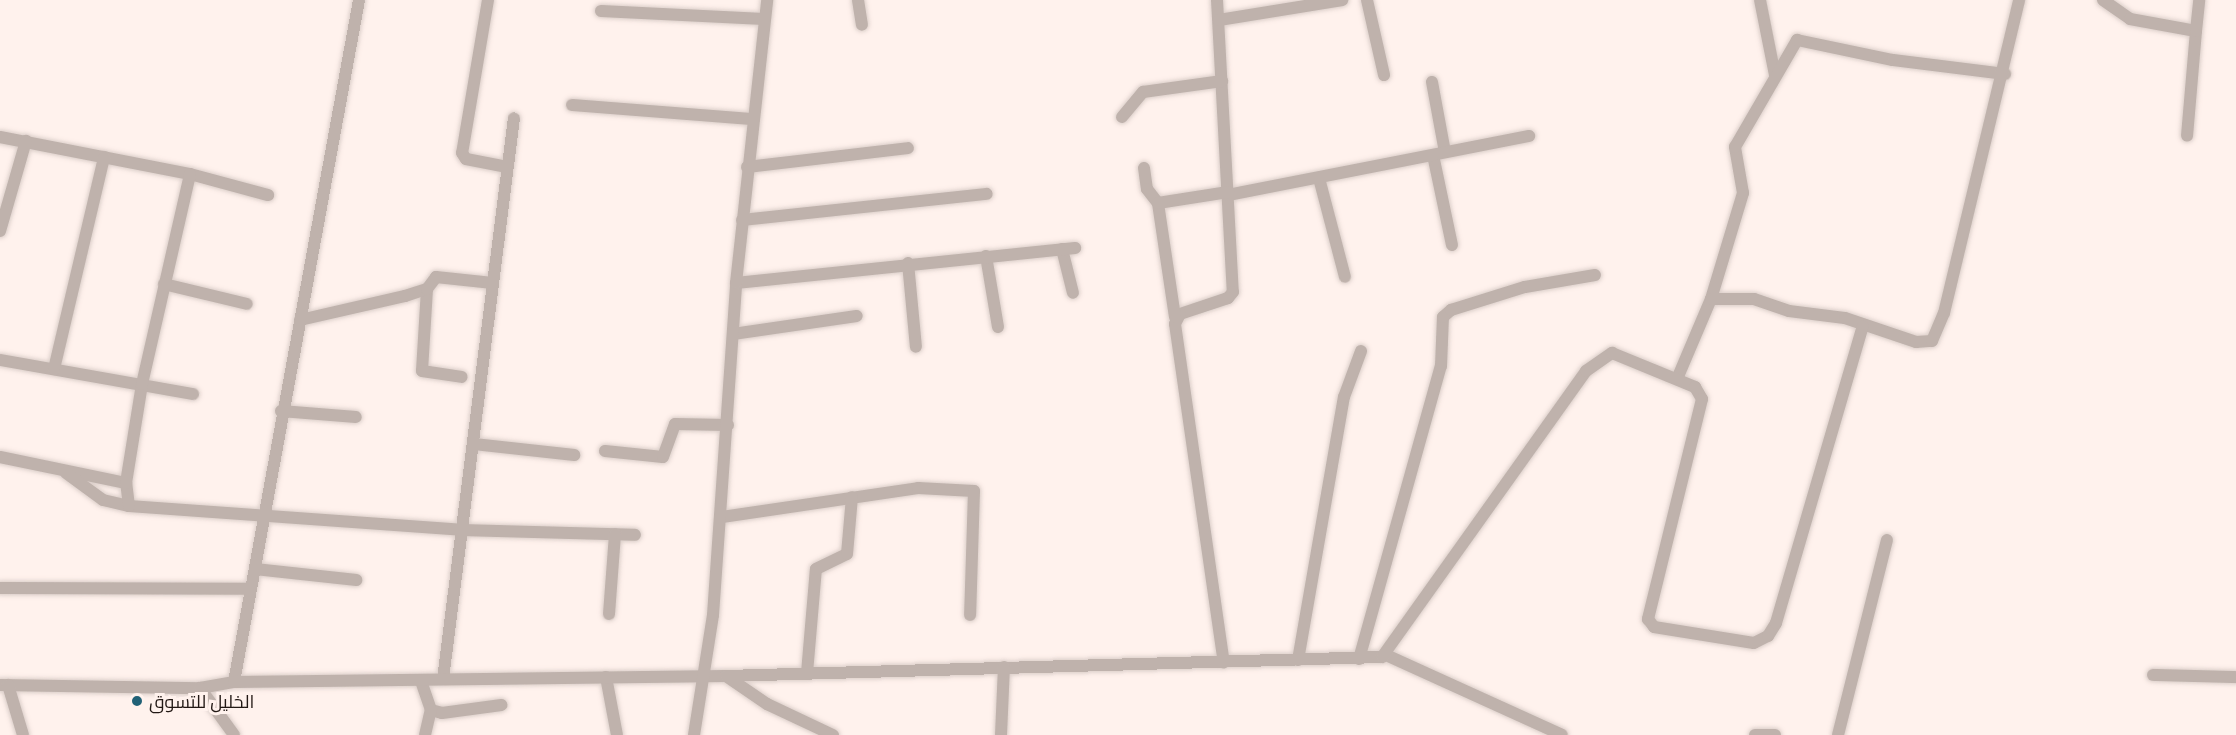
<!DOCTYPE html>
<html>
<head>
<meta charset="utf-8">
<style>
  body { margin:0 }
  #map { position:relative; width:2236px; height:735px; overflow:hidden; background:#fff2ed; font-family:"Exo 2",Cairo,sans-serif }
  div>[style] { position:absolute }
  .roads { filter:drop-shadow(0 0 2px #dccfca) drop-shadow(0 0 2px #dccfca) }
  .minor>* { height:12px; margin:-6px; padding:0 6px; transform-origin:6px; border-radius:6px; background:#bfb2ac }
  .dots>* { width:16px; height:16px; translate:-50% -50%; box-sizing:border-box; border:3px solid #fff2ed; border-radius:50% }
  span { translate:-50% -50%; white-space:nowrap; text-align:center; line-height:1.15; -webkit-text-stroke:6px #fff2ed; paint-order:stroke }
  .poi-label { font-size:18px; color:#221814 }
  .left { translate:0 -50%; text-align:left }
</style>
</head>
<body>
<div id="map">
  <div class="roads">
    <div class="minor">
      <i style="left:488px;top:0;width:155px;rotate:99.6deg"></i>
      <i style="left:462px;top:153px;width:7px;rotate:56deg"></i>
      <i style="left:466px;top:159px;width:42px;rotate:11deg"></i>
      <i style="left:858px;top:0;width:25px;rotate:81deg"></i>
      <i style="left:1217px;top:0;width:292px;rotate:86.9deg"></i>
      <i style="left:1233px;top:292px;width:8px;rotate:130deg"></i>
      <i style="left:1228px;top:298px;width:51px;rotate:161.6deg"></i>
      <i style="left:1180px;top:314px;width:11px;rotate:117deg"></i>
      <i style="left:1175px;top:324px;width:342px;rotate:81.8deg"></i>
      <i style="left:1367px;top:0;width:77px;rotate:77.2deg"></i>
      <i style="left:1760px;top:0;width:76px;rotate:78.7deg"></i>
      <i style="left:2103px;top:0;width:33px;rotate:35deg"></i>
      <i style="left:2130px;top:19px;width:67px;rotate:10.3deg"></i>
      <i style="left:2196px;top:31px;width:105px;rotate:94.9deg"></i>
      <i style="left:601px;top:11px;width:163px;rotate:2.8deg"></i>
      <i style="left:1219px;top:20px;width:125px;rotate:-9.2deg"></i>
      <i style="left:2196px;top:31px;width:31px;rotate:-84deg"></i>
      <i style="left:1432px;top:82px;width:71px;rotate:79.5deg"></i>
      <i style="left:572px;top:105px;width:180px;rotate:4.5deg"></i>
      <i style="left:1122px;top:117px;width:33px;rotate:-50deg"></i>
      <i style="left:1143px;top:92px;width:80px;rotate:-7.9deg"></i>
      <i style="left:0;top:137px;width:194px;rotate:11deg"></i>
      <i style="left:190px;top:174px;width:81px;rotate:15.1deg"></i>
      <i style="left:1433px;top:155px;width:92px;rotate:78.1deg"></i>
      <i style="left:747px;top:167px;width:162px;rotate:-6.7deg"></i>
      <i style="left:1144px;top:168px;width:21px;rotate:82deg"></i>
      <i style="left:1147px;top:189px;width:18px;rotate:52deg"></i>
      <i style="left:1319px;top:178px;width:102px;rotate:75.3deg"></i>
      <i style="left:1228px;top:195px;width:307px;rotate:-11.1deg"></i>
      <i style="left:742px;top:220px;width:246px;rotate:-6.1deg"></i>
      <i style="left:0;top:231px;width:94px;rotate:-73.9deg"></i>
      <i style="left:1062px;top:249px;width:45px;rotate:76deg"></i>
      <i style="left:986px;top:256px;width:72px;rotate:80.4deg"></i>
      <i style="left:908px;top:263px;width:84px;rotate:84.6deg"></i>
      <i style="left:736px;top:283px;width:341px;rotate:-5.9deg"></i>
      <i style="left:164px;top:284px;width:85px;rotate:13.5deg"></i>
      <i style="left:427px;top:289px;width:82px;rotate:93.5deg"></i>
      <i style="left:422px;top:371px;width:40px;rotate:8.5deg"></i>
      <i style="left:1711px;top:299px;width:111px;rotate:-73.2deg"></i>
      <i style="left:1743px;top:193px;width:47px;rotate:-99.9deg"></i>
      <i style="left:1735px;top:147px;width:124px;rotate:-59.9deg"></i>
      <i style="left:1797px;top:40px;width:98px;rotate:11.8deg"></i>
      <i style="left:1893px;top:60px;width:113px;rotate:7.1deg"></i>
      <i style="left:1175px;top:317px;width:115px;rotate:-98.5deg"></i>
      <i style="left:1158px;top:203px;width:71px;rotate:-8.9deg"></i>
      <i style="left:300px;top:320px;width:108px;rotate:-12.9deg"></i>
      <i style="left:405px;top:296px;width:23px;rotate:-18deg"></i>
      <i style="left:427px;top:289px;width:15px;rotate:-53deg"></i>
      <i style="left:436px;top:277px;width:57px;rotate:6deg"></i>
      <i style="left:733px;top:334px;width:125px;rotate:-8.3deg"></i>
      <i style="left:0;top:360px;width:196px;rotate:10deg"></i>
      <i style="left:54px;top:369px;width:218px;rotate:-76.7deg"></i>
      <i style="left:1677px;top:379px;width:87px;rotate:-67deg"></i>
      <i style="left:1711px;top:299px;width:43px"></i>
      <i style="left:1754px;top:299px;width:37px;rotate:19deg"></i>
      <i style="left:1789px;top:311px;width:56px;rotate:7.1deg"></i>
      <i style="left:1845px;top:318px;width:75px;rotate:18.7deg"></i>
      <i style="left:1916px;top:342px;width:16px;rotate:-4deg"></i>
      <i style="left:1932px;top:341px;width:30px;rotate:-67deg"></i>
      <i style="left:1944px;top:313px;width:322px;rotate:-76.5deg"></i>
      <i style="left:281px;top:411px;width:75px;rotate:4.6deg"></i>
      <i style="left:474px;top:444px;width:101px;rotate:6.3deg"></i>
      <i style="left:605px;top:451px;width:58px;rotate:5.9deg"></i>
      <i style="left:663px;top:457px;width:35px;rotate:-70deg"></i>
      <i style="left:675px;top:424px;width:53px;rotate:1.1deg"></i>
      <i style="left:0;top:457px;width:129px;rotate:11.7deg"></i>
      <i style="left:66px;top:473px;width:46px;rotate:36.1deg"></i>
      <i style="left:103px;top:500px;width:27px;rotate:13deg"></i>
      <i style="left:129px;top:506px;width:333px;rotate:4.1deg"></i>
      <i style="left:461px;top:530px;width:174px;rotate:1.6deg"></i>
      <i style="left:129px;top:506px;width:23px;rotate:-97deg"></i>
      <i style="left:126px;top:483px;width:100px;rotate:-80.8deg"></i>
      <i style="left:142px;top:384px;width:215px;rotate:-77.1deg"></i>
      <i style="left:722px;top:517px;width:198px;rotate:-8.4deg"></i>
      <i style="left:918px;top:488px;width:56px;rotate:3.1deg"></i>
      <i style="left:974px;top:491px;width:124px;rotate:91.8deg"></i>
      <i style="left:255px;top:569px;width:102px;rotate:6.2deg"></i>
      <i style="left:0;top:588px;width:250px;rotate:0.2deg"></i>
      <i style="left:609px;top:614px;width:80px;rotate:-85.7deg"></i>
      <i style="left:1386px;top:655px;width:193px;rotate:24.4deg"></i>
      <i style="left:1359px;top:659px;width:304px;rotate:-74.4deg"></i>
      <i style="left:1441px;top:366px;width:49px;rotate:-87.7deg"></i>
      <i style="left:1443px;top:317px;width:11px;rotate:-41deg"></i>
      <i style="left:1451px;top:310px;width:77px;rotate:-17.3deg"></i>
      <i style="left:1525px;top:287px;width:71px;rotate:-9.7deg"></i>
      <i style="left:1298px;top:660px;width:267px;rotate:-80.1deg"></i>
      <i style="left:1344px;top:397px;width:49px;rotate:-69.7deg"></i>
      <i style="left:807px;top:673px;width:104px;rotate:-85.1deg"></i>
      <i style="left:816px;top:569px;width:34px;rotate:-26deg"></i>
      <i style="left:847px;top:554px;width:57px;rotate:-85deg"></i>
      <i style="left:2153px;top:675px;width:83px;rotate:1.4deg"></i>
      <i style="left:726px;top:676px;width:50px;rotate:34.3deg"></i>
      <i style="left:767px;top:704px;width:73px;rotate:25.2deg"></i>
      <i style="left:606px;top:677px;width:59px;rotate:79.3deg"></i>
      <i style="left:443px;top:679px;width:565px;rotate:-82.79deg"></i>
      <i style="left:421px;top:681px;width:31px;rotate:71deg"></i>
      <i style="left:431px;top:710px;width:11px;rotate:15deg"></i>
      <i style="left:442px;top:713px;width:60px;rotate:-7.7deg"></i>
      <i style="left:234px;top:682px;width:693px;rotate:-79.61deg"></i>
      <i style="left:0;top:685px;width:200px;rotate:0.9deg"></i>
      <i style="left:200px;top:688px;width:35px;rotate:-10deg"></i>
      <i style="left:234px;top:682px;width:492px;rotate:-0.7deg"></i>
      <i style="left:726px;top:676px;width:656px;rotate:-1.66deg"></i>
      <i style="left:1382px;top:657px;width:351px;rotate:-54.5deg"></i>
      <i style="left:1586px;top:371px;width:32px;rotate:-35deg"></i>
      <i style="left:1612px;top:353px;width:90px;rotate:22.3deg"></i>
      <i style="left:1695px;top:387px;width:14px;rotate:60deg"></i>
      <i style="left:1702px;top:399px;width:227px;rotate:103.8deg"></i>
      <i style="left:1648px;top:619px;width:10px;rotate:53deg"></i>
      <i style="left:1654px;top:627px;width:101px;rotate:9.1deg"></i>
      <i style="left:1754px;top:643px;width:16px;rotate:-27deg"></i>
      <i style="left:1768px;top:636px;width:15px;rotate:-58deg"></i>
      <i style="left:1776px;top:623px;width:309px;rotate:-73.7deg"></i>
      <i style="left:8px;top:685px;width:52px;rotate:73.3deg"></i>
      <i style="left:200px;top:688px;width:58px;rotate:54.1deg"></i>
      <i style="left:425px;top:735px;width:26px;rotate:-77deg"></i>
      <i style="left:694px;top:735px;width:121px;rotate:-81deg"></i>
      <i style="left:713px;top:615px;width:333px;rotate:-86deg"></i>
      <i style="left:736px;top:283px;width:285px;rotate:-83.7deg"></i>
      <i style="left:1001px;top:735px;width:68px;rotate:-87.5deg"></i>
      <i style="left:1755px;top:735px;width:20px"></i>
      <i style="left:1838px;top:735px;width:201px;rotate:-75.9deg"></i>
    </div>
  </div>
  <div class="dots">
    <i style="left:137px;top:701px;background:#216176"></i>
  </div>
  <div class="poi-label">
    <span class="left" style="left:149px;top:701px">الخليل للتسوق</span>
  </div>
</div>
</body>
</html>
